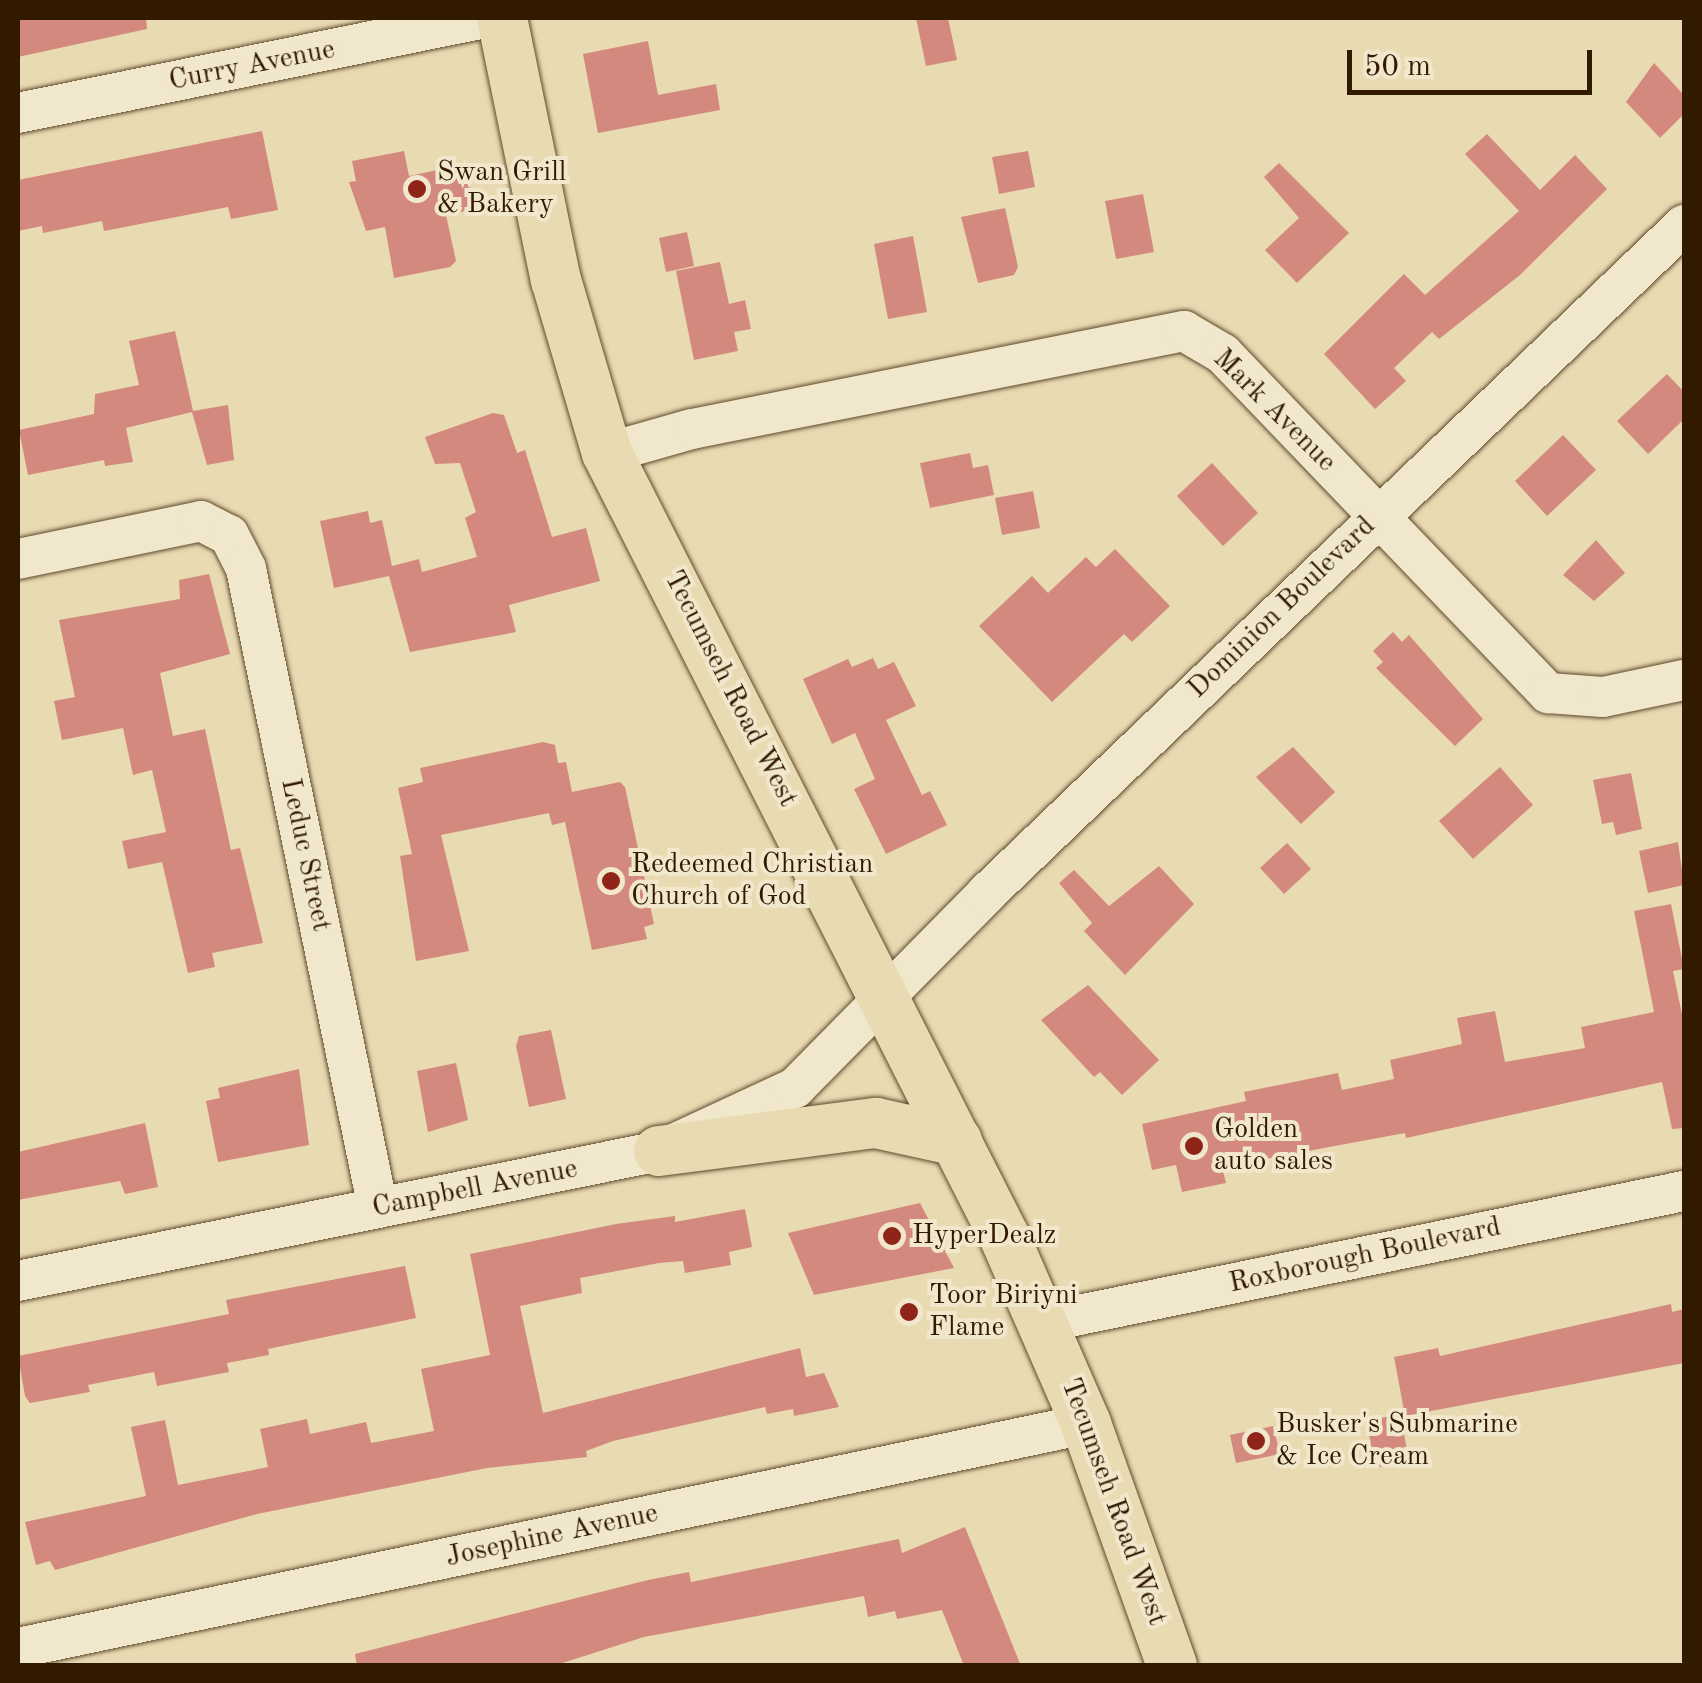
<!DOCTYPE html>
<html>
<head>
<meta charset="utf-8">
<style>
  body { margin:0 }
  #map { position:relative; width:1702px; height:1683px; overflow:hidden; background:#e8dab1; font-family:"Old Standard TT",serif }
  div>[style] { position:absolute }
  .building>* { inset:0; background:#d4897f }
  .roads { filter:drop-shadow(0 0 2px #604a2c) drop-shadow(0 0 2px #604a2c) }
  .minor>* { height:40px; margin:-20px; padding:0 20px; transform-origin:20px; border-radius:20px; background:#f0e7cc }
  .major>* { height:50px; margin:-25px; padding:0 25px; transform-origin:25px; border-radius:25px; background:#e8dab1 }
  .dots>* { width:28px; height:28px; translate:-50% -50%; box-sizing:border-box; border:5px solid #f0e7cc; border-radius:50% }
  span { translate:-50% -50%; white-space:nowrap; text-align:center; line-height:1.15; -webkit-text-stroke:8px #f0e7cc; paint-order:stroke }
  .street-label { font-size:28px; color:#321a00 }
  .poi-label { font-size:28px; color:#321a00 }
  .left { translate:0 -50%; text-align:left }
  .frame { position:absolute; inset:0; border:20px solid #321a00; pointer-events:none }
  .scale { position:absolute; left:1347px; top:50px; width:245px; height:45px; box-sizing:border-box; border:5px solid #321a00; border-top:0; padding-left:12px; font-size:30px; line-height:35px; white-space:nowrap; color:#321a00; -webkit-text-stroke:8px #f0e7cc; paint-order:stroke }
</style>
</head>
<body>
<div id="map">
  <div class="building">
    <i style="clip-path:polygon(18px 18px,146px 18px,147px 29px,18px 57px)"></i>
    <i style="clip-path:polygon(916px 18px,948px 18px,957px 60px,926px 66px)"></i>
    <i style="clip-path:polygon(648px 41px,658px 95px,716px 84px,720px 110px,598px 133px,583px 54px)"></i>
    <i style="clip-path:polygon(1654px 63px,1684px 95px,1684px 114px,1660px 138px,1626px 102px)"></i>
    <i style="clip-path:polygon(262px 131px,278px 210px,231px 219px,228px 207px,104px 231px,102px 221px,43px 233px,42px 226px,18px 231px,18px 180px)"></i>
    <i style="clip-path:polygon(1487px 134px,1540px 190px,1575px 155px,1607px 189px,1520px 275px,1439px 339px,1432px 332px,1394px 368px,1406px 381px,1375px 409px,1324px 354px,1404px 274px,1425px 295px,1519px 211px,1465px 154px)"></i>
    <i style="clip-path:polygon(404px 151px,409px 176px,466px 164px,475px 209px,446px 215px,456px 261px,450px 267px,394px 278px,385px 227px,366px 231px,349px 182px,356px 181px,352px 161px)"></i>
    <i style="clip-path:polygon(1028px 151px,1035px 187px,999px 194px,992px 157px)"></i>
    <i style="clip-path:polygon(1279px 163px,1349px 233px,1297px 283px,1265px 250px,1299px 218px,1264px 177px)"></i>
    <i style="clip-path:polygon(1143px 194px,1154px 252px,1116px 259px,1105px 201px)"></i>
    <i style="clip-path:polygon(1005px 208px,1018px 267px,1014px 275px,978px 283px,961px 217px)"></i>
    <i style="clip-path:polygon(687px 232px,694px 266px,666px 272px,659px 238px)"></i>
    <i style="clip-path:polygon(913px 236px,927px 312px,888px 319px,874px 244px)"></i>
    <i style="clip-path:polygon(720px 262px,729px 304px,745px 300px,751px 329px,734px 332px,738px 351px,694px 360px,676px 271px)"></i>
    <i style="clip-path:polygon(175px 331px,193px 411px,228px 405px,234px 460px,207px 465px,192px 412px,126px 428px,133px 462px,105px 466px,104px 460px,28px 475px,19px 430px,94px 414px,95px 394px,139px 385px,129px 341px)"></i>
    <i style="clip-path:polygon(1667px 374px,1684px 392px,1684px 419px,1648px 454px,1617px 421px)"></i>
    <i style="clip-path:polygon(493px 413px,504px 415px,517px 453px,525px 450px,552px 537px,586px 528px,600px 581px,509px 605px,516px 632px,410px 652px,389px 576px,334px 588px,320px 521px,368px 511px,370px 523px,382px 520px,392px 566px,419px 559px,422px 572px,477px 557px,465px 518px,476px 512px,460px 463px,435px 464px,425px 437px)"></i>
    <i style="clip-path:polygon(1563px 435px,1596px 470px,1547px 516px,1515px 481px)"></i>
    <i style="clip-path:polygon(970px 453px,973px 468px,988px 465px,994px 495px,930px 508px,920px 463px)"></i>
    <i style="clip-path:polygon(1212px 463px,1258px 513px,1223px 546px,1177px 496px)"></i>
    <i style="clip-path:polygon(1033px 491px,1040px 528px,1002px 535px,995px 498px)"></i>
    <i style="clip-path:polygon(1596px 540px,1625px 573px,1594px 601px,1563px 575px)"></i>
    <i style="clip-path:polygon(1115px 549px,1170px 606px,1132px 642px,1124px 634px,1052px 702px,979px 626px,1032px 576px,1048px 593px,1086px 557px,1096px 567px)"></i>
    <i style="clip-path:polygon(209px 574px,230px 654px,160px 673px,173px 736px,205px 729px,231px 850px,240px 848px,263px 943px,212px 953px,215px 967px,188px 973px,162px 862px,128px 869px,122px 841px,166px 832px,152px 770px,133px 775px,123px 728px,62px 740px,54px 701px,75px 697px,59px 620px,180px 599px,179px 580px)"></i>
    <i style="clip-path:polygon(1393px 632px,1402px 642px,1409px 635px,1483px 719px,1455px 746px,1376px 668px,1383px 662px,1373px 651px)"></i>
    <i style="clip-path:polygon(873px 658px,878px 669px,894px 662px,916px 706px,886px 720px,922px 795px,930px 791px,947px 825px,886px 854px,854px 789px,875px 779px,855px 733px,832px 744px,803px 679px,848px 659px,852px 667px)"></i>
    <i style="clip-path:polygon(543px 742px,555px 745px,558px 763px,566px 762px,572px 792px,620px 782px,625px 787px,654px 924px,644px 927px,647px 939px,592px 950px,565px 822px,552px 825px,549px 813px,441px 835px,469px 951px,416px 961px,400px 856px,412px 854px,398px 788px,423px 782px,420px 768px)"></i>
    <i style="clip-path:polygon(1293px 747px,1335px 792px,1301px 824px,1256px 777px)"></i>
    <i style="clip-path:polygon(1500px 767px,1533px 805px,1473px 859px,1439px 821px)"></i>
    <i style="clip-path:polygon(1631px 773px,1642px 829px,1616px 835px,1613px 822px,1602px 824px,1593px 780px)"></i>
    <i style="clip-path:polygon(1678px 842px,1684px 885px,1648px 893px,1639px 851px)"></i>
    <i style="clip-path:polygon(1287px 843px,1311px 869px,1284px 894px,1260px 868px)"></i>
    <i style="clip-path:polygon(1159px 866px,1194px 904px,1125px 975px,1084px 931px,1092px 923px,1059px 883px,1074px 870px,1109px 906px)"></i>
    <i style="clip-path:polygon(1671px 904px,1684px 969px,1673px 971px,1684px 1024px,1684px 1128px,1672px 1129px,1662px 1082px,1406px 1138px,1405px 1133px,1222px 1167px,1226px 1183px,1182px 1192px,1176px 1165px,1152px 1170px,1142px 1124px,1246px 1101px,1244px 1092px,1338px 1073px,1342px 1090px,1394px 1079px,1390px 1060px,1462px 1044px,1457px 1018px,1495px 1011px,1505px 1062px,1585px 1048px,1581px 1027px,1654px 1012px,1634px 911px)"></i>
    <i style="clip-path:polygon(1088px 985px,1159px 1060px,1122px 1095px,1100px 1072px,1094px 1077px,1041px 1020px)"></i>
    <i style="clip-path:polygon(551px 1030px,566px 1099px,529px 1107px,516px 1046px,519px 1036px)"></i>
    <i style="clip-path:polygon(456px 1063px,468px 1120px,428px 1132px,417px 1071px)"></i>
    <i style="clip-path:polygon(299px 1069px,309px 1145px,218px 1162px,206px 1101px,220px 1098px,218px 1088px)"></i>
    <i style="clip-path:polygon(145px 1123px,158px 1187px,125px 1194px,120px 1181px,18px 1200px,18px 1152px)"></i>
    <i style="clip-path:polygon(920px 1203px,954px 1268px,814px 1295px,788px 1233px)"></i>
    <i style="clip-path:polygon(745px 1209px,752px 1247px,729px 1252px,731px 1265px,685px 1273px,683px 1261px,659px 1263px,580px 1278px,582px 1293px,520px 1306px,543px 1413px,800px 1348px,806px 1377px,824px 1373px,839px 1407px,794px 1416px,793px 1409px,767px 1414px,765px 1407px,613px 1441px,586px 1451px,587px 1457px,487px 1468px,257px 1514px,55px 1570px,50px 1561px,36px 1565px,25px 1522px,146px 1496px,131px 1427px,165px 1420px,178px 1485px,268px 1467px,260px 1429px,307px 1419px,310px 1434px,366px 1422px,371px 1443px,434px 1431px,421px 1369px,490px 1355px,470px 1254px,616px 1224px,675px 1216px,675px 1222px)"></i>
    <i style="clip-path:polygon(405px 1266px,416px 1318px,268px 1349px,269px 1355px,227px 1363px,229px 1372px,157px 1386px,154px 1372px,88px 1385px,90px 1392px,30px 1403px,25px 1396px,18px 1356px,229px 1314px,226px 1300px)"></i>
    <i style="clip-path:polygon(1671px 1304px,1672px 1312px,1684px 1309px,1684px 1363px,1405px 1416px,1394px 1357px,1438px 1348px,1440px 1356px)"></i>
    <i style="clip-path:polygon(1400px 1414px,1409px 1460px,1376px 1468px,1366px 1421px)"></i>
    <i style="clip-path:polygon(1273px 1426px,1280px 1454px,1236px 1463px,1230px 1435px)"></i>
    <i style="clip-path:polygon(965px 1527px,1021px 1666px,964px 1666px,942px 1610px,897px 1619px,895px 1611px,868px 1617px,864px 1596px,644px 1637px,553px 1666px,357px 1666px,355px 1654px,648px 1580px,689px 1572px,691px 1582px,706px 1579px,899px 1539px,902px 1553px)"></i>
  </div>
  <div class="roads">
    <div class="minor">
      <i style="left:18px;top:113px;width:477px;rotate:-11.5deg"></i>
      <i style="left:607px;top:453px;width:88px;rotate:-15.8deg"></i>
      <i style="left:692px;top:429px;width:502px;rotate:-11.27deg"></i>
      <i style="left:1184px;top:331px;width:45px;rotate:30.5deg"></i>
      <i style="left:1223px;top:354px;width:470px;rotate:46.2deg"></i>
      <i style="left:1548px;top:693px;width:55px;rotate:4.2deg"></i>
      <i style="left:1603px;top:697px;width:83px;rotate:-11.9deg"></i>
      <i style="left:18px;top:559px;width:187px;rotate:-11.7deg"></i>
      <i style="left:201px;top:521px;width:31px;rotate:27deg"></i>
      <i style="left:229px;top:535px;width:38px;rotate:63deg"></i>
      <i style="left:246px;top:569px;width:652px;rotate:78.33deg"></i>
      <i style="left:18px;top:1281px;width:654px;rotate:-11.46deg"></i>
      <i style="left:659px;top:1151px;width:150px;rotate:-24.9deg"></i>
      <i style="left:795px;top:1088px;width:272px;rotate:-45.4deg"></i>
      <i style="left:986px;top:894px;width:967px;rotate:-43.78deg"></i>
      <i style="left:1045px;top:1322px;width:652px;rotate:-11.59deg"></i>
      <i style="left:18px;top:1648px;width:1091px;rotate:-11.85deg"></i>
    </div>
    <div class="major">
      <i style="left:502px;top:18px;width:268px;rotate:78.4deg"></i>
      <i style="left:556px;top:280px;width:180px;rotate:73.6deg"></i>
      <i style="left:607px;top:453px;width:878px;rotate:63.11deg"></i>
      <i style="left:1004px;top:1236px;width:205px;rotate:66.4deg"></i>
      <i style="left:1086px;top:1424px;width:257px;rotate:70.4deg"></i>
      <i style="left:659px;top:1151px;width:219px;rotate:-7.4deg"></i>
      <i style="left:876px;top:1123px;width:83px;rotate:12.5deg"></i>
    </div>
  </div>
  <div class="dots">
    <i style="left:417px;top:189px;background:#8f2418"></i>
    <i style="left:611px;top:881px;background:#8f2418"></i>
    <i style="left:1194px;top:1146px;background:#8f2418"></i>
    <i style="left:892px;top:1236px;background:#8f2418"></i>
    <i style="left:909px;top:1312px;background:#8f2418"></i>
    <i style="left:1256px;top:1441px;background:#8f2418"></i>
  </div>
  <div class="street-label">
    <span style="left:252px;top:66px;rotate:-11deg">Curry Avenue</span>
    <span style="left:1274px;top:411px;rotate:45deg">Mark Avenue</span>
    <span style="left:1282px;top:608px;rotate:-44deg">Dominion Boulevard</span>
    <span style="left:730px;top:689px;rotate:63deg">Tecumseh Road West</span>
    <span style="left:305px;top:855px;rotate:78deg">Leduc Street</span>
    <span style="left:475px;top:1189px;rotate:-11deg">Campbell Avenue</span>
    <span style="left:1365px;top:1256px;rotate:-12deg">Roxborough Boulevard</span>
    <span style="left:1113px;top:1502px;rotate:70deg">Tecumseh Road West</span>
    <span style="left:552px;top:1536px;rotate:-12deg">Josephine Avenue</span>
  </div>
  <div class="poi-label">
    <span class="left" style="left:437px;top:189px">Swan Grill<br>&amp; Bakery</span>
    <span class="left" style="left:631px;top:881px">Redeemed Christian<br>Church of God</span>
    <span class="left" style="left:1214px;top:1146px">Golden<br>auto sales</span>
    <span class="left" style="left:912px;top:1236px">HyperDealz</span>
    <span class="left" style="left:929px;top:1312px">Toor Biriyni<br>Flame</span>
    <span class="left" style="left:1276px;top:1441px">Busker's Submarine<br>&amp; Ice Cream</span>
  </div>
  <div class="frame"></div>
  <div class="scale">50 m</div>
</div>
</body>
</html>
